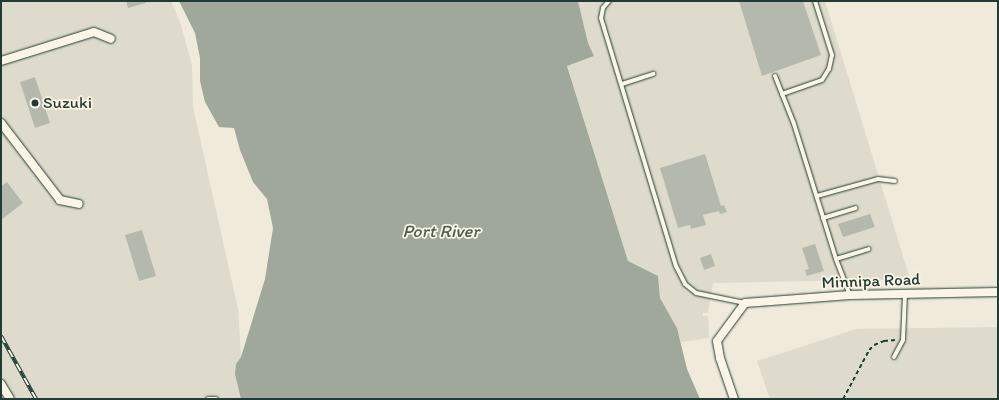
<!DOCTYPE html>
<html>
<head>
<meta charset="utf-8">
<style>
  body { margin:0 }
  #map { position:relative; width:999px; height:400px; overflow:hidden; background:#efeada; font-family:Itim,sans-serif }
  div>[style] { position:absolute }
  .built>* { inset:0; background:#dedbcc }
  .water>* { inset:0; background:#9fa89a }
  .building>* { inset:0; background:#b5b9ad }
  .path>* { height:1.5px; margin-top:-0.75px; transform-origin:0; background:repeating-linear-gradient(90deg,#1f3d34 0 4px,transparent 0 7px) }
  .roads { filter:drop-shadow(0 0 1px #1f3d34) drop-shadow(0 0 1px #1f3d34) }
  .lane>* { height:4px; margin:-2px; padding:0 2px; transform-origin:2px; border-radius:2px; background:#fcf5e5 }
  .street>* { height:8px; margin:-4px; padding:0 4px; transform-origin:4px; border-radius:4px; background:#fcf5e5 }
  .rail>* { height:4px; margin-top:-2px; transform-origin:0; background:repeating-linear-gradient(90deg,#fcf5e5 0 8px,#1f3d34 0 16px); box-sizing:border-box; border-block:1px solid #1f3d34 }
  .dots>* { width:11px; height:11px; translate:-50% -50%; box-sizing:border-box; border:2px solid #fcf5e5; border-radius:50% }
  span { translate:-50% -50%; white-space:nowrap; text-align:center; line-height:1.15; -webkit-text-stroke:3.5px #fcf5e5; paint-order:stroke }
  .poi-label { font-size:17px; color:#1f3d34 }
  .left { translate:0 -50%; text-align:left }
  .street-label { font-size:17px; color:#1f3d34 }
  .water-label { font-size:18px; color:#455d53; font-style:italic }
  .frame { position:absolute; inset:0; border:2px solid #1f3d34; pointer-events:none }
</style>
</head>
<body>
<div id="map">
  <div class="built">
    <i style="clip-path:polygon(1px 1px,171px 1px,180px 22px,192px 65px,193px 107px,238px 309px,241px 357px,236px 364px,241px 399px,1px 399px)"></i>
    <i style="clip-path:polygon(578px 1px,825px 1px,910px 279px,713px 283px,708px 313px,703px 313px,703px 316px,708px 316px,709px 338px,681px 342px,677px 328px,660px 298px,658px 276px,628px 261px,567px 65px,594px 56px,588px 43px)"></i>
    <i style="clip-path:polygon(998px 327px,998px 399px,770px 399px,757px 361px,856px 329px)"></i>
  </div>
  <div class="water">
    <i style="clip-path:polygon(179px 1px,578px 1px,588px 43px,594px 56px,567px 66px,628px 261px,658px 276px,660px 298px,677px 328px,687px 369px,700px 399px,241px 399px,235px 374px,236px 364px,241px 357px,265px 279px,273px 228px,267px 199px,253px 182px,240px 150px,234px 128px,219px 127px,205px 102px,200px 81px,200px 58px,195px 33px)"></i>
  </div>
  <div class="building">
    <i style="clip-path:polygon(126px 1px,146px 1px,146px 3px,128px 8px)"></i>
    <i style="clip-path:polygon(739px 1px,803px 1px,821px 55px,762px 76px)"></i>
    <i style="clip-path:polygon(35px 77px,50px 123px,35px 128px,20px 82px)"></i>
    <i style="clip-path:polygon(705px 154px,721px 206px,724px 205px,727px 212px,720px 214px,719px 211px,703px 215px,706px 225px,691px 229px,690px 225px,678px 228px,660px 168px)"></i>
    <i style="clip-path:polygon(7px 182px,23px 203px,1px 220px,1px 186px)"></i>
    <i style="clip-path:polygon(870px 214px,875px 227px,843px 237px,838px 224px)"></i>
    <i style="clip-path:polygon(142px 230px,156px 276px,139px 281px,125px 235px)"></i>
    <i style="clip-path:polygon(815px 244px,824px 271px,807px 276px,805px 270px,809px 269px,802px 248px)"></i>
    <i style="clip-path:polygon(711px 254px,715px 266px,704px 270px,700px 258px)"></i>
  </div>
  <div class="path">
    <i style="left:843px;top:399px;width:55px;rotate:-62deg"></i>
    <i style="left:869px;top:350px;width:7px;rotate:-45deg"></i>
    <i style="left:874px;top:345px;width:11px;rotate:-22deg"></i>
    <i style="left:884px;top:341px;width:12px;rotate:-5deg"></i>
  </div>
  <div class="roads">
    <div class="lane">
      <i style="left:609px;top:1px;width:9px;rotate:131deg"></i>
      <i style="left:603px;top:8px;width:10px;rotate:101deg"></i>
      <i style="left:601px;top:18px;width:259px;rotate:73.2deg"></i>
      <i style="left:676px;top:266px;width:20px;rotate:63deg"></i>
      <i style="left:685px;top:284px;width:14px;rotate:39deg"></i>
      <i style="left:696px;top:293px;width:50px;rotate:11.5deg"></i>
      <i style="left:775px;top:76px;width:52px;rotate:68.4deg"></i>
      <i style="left:794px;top:124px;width:141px;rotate:72.7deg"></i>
      <i style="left:836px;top:259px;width:39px;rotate:69deg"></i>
      <i style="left:622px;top:84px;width:33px;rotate:-18deg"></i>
      <i style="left:782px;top:94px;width:42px;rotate:-19.3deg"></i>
      <i style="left:822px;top:80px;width:13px;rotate:-58deg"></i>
      <i style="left:829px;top:69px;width:14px;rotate:-78deg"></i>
      <i style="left:832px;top:55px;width:57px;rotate:-107.5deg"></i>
      <i style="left:817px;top:196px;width:63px;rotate:-15.6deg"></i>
      <i style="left:878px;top:179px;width:17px;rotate:7deg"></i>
      <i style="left:823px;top:218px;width:34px;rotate:-17deg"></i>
      <i style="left:836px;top:259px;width:34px;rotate:-17deg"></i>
      <i style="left:894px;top:357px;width:19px;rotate:-62deg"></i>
      <i style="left:903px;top:340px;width:46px;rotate:-87.5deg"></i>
      <i style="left:208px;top:399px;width:8px"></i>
    </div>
    <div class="street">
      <i style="left:1px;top:61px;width:97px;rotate:-17.3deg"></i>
      <i style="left:94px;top:32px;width:18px;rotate:22deg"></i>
      <i style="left:1px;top:123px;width:97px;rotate:52.5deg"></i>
      <i style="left:60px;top:200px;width:19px;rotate:12deg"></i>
      <i style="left:1px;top:384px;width:17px;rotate:59deg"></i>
      <i style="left:734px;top:399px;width:43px;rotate:-108.9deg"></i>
      <i style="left:720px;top:358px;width:17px;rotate:-100deg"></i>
      <i style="left:717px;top:341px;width:47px;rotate:-53.6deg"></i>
      <i style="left:745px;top:303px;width:105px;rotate:-4.4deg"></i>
      <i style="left:850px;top:295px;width:148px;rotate:-1.2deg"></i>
    </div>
  </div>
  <div class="rail">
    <i style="left:1px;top:336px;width:72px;rotate:60.9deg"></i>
  </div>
  <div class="dots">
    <i style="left:35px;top:103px;background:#1f3d34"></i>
  </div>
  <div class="poi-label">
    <span class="left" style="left:43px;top:103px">Suzuki</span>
  </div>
  <div class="street-label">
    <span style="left:871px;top:281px;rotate:-2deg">Minnipa Road</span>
  </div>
  <div class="water-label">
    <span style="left:441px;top:231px">Port River</span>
  </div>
  <div class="frame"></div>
</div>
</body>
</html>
